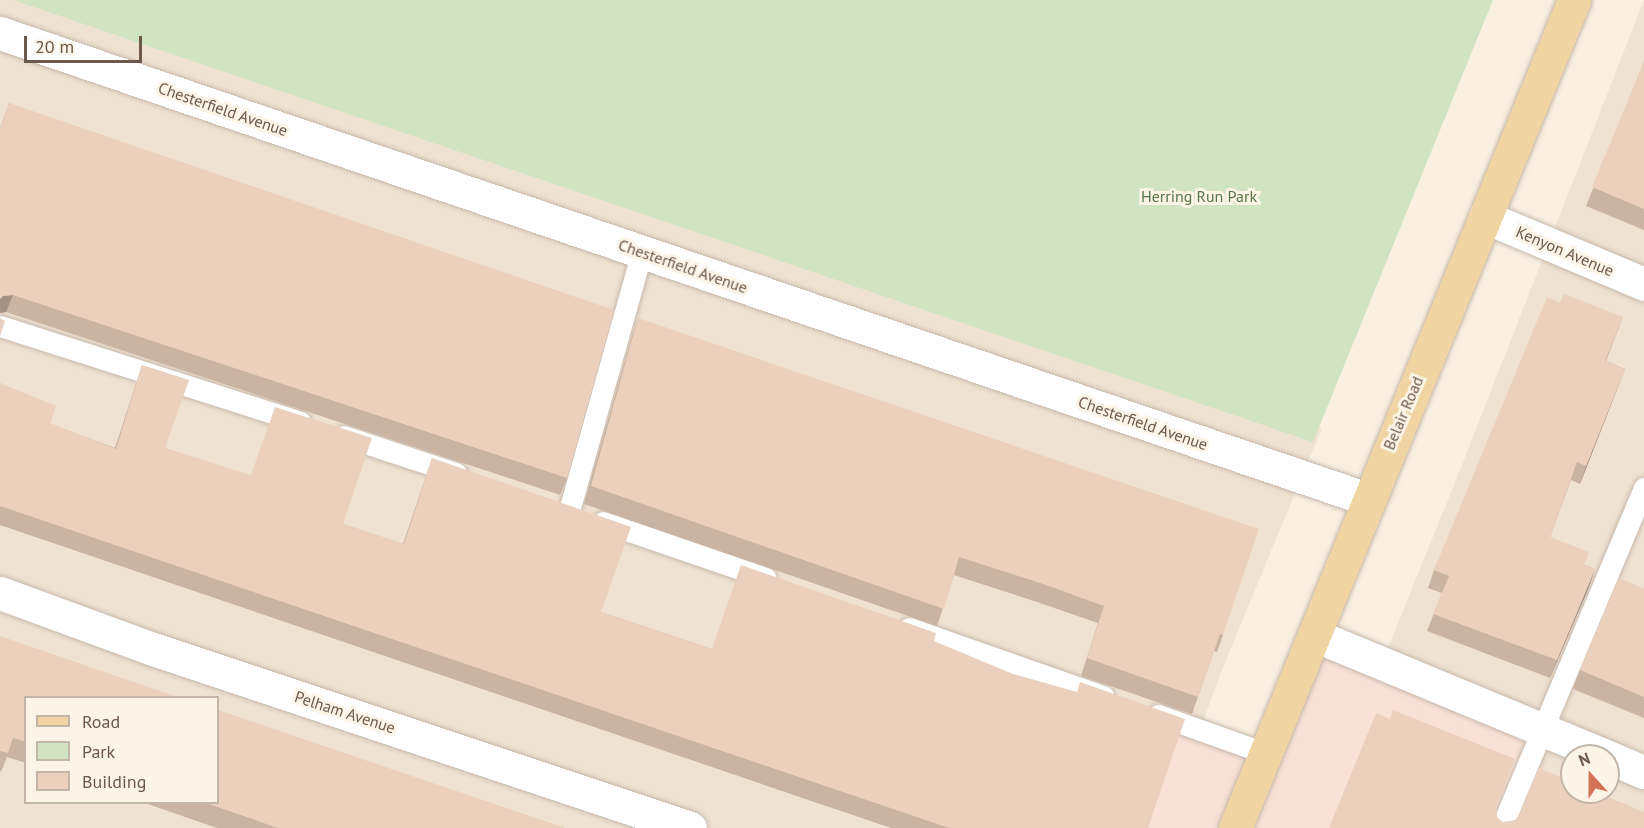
<!DOCTYPE html>
<html>
<head>
<meta charset="utf-8">
<style>
  body { margin:0 }
  #map { position:relative; width:1644px; height:828px; overflow:hidden; background:#f9f0e2; font-family:"PT Sans",sans-serif }
  div>[style] { position:absolute }
  .residential>* { inset:0; background:#efe2d2 }
  .commercial>* { inset:0; background:#f8e1d7 }
  .green>* { inset:0; background:#d0e4c3 }
  .roads { filter:drop-shadow(0 0 2px #c7b8ab) drop-shadow(0 0 2px #c7b8ab) }
  .lane>* { height:21px; margin:-10.5px; padding:0 10.5px; transform-origin:10.5px; border-radius:10.5px; background:#fff }
  .street>* { height:33px; margin:-16.5px; padding:0 16.5px; transform-origin:16.5px; border-radius:16.5px; background:#fff }
  .secondary>* { height:33px; margin:-16.5px; padding:0 16.5px; transform-origin:16.5px; border-radius:16.5px; background:#fff }
  .primary>* { height:33px; margin:-16.5px; padding:0 16.5px; transform-origin:16.5px; border-radius:16.5px; background:#f0d4a2 }
  .wall>* { inset:0; background:#c9b3a3 }
  .shaded-wall>* { inset:0; background:#a49284 }
  .building>* { inset:0; background:#ead0bd }
  span { translate:-50% -50%; white-space:nowrap; text-align:center; line-height:1.15; -webkit-text-stroke:6px #fcf4e7; paint-order:stroke }
  .street-label { font-size:16px; color:#6d584c }
  .park-label { font-size:16px; color:#557749 }
  .legend { position:absolute; left:24px; top:696px; width:195px; height:108px; box-sizing:border-box; background:#fcf4e7; border:2px solid #c3b6a9; margin:0; padding:8px 10px; list-style:none; font-size:18px; color:#6d584c }
  .legend li { display:flex; align-items:center; gap:12px; height:30px }
  .legend b { width:30px; border:2px solid #c3b6a9 }
  .north { position:absolute; left:1560px; top:744px; width:60px; height:60px; box-sizing:border-box; background:#fcf4e7; border:2px solid #c3b6a9; border-radius:50%; rotate:339deg; font-size:16px; font-weight:700; line-height:24px; text-align:center; color:#6d584c }
  .north::after { content:''; display:block; margin:auto; width:21px; height:27px; background:#d47456; clip-path:polygon(50% 0,100% 100%,50% 72%,0 100%) }
  .scale { position:absolute; left:24px; top:36px; width:118px; height:27px; box-sizing:border-box; border:3px solid #6d584c; border-top:0; padding-left:8px; font-size:18px; line-height:21px; white-space:nowrap; color:#6d584c; -webkit-text-stroke:4px #fcf4e7; paint-order:stroke }
</style>
</head>
<body>
<div id="map">
  <div class="residential">
    <i style="clip-path:polygon(evenodd,0 0,68px 0,1322px 428px,1221px 672px,1164px 828px,0 828px,0 0,26px 698px,218px 698px,218px 802px,26px 802px,26px 698px)"></i>
    <i style="clip-path:polygon(evenodd,1644px 0,1644px 828px,1315px 828px,1458px 475px,1644px 0,1572px 756px,1608px 756px,1608px 792px,1572px 792px,1572px 756px)"></i>
  </div>
  <div class="commercial">
    <i style="clip-path:polygon(1319px 639px,1540px 735px,1502px 828px,1103px 828px,1145px 717px,1271px 759px)"></i>
  </div>
  <div class="green">
    <i style="clip-path:polygon(13px 0,1493px 0,1313px 442px)"></i>
  </div>
  <div class="roads">
    <div class="lane">
      <i style="left:0;top:326px;width:315px;rotate:17.7deg"></i>
      <i style="left:344px;top:436px;width:118px;rotate:18.3deg"></i>
      <i style="left:569px;top:511px;width:269px;rotate:-74.3deg"></i>
      <i style="left:603px;top:522px;width:172px;rotate:19deg"></i>
      <i style="left:909px;top:628px;width:206px;rotate:19.3deg"></i>
      <i style="left:1158px;top:715px;width:114px;rotate:19.6deg"></i>
      <i style="left:1501px;top:828px;width:369px;rotate:-67.2deg"></i>
    </div>
    <div class="street">
      <i style="left:1485px;top:217px;width:173px;rotate:22.8deg"></i>
      <i style="left:0;top:593px;width:163px;rotate:20.1deg"></i>
      <i style="left:153px;top:649px;width:566px;rotate:18.43deg"></i>
      <i style="left:1314px;top:635px;width:316px;rotate:22.5deg"></i>
      <i style="left:1608px;top:757px;width:39px;rotate:23deg"></i>
    </div>
    <div class="secondary">
      <i style="left:0;top:33px;width:1444px;rotate:18.82deg"></i>
    </div>
    <div class="primary">
      <i style="left:1235px;top:828px;width:895px;rotate:-67.73deg"></i>
    </div>
  </div>
  <div class="wall">
    <i style="clip-path:polygon(1644px 62px,1644px 230px,1586px 206px)"></i>
    <i style="clip-path:polygon(9px 103px,567px 478px,560px 495px,6px 312px,0 313px,0 128px)"></i>
    <i style="clip-path:polygon(1560px 303px,1623px 317px,1606px 361px,1625px 369px,1580px 484px,1571px 480px,1550px 537px,1585px 565px,1595px 569px,1589px 587px,1550px 678px,1427px 631px,1442px 593px,1428px 588px,1434px 570px)"></i>
    <i style="clip-path:polygon(638px 318px,1223px 635px,1217px 652px,1214px 651px,1192px 714px,1081px 676px,1098px 623px,1037px 602px,954px 575px,937px 626px,584px 504px,632px 336px)"></i>
    <i style="clip-path:polygon(142px 365px,165px 448px,343px 524px,403px 544px,432px 458px,601px 612px,712px 649px,934px 641px,1148px 828px,891px 828px,0 525px,0 383px,50px 424px,115px 448px)"></i>
    <i style="clip-path:polygon(1644px 589px,1644px 718px,1573px 689px,1580px 670px)"></i>
    <i style="clip-path:polygon(0 636px,26px 698px,26px 763px,7px 757px,1px 772px,0 771px)"></i>
    <i style="clip-path:polygon(142px 802px,218px 802px,565px 828px,217px 828px)"></i>
  </div>
  <div class="shaded-wall">
    <i style="clip-path:polygon(13px 295px,6px 312px,0 313px,0 299px,3px 296px)"></i>
    <i style="clip-path:polygon(1625px 369px,1618px 387px,1580px 484px,1586px 466px)"></i>
    <i style="clip-path:polygon(1595px 569px,1589px 587px,1550px 678px,1557px 660px)"></i>
  </div>
  <div class="building">
    <i style="clip-path:polygon(1644px 62px,1644px 209px,1592px 187px)"></i>
    <i style="clip-path:polygon(9px 103px,614px 310px,567px 478px,13px 295px,3px 296px,0 299px,0 129px)"></i>
    <i style="clip-path:polygon(1564px 294px,1623px 317px,1605px 361px,1625px 369px,1586px 466px,1577px 462px,1550px 537px,1589px 552px,1584px 565px,1595px 569px,1557px 660px,1433px 614px,1449px 576px,1434px 570px,1547px 297px,1560px 303px)"></i>
    <i style="clip-path:polygon(0 318px,5px 321px,0 336px)"></i>
    <i style="clip-path:polygon(638px 318px,1259px 529px,1223px 635px,1220px 634px,1198px 697px,1087px 658px,1104px 606px,1043px 584px,959px 557px,944px 609px,591px 486px)"></i>
    <i style="clip-path:polygon(142px 365px,189px 380px,165px 448px,251px 475px,275px 407px,372px 438px,343px 524px,404px 544px,432px 458px,631px 527px,601px 612px,712px 649px,741px 565px,936px 633px,934px 641px,1013px 674px,1077px 692px,1080px 682px,1185px 719px,1148px 828px,949px 828px,0 506px,0 383px,56px 406px,50px 423px,116px 449px)"></i>
    <i style="clip-path:polygon(1619px 578px,1644px 589px,1644px 697px,1580px 670px)"></i>
    <i style="clip-path:polygon(0 636px,180px 698px,26px 698px,26px 742px,13px 738px,8px 753px,0 751px)"></i>
    <i style="clip-path:polygon(218px 710px,565px 828px,278px 828px,203px 802px,218px 802px)"></i>
    <i style="clip-path:polygon(1393px 710px,1515px 759px,1496px 806px,1497px 817px,1503px 822px,1515px 820px,1519px 815px,1539px 768px,1572px 782px,1572px 792px,1596px 792px,1644px 812px,1644px 828px,1329px 828px,1376px 713px,1390px 719px)"></i>
  </div>
  <div class="street-label">
    <span style="left:223px;top:109px;rotate:19deg">Chesterfield Avenue</span>
    <span style="left:1565px;top:251px;rotate:23deg">Kenyon Avenue</span>
    <span style="left:683px;top:266px;rotate:19deg">Chesterfield Avenue</span>
    <span style="left:1403px;top:413px;rotate:-67deg">Belair Road</span>
    <span style="left:1143px;top:423px;rotate:19deg">Chesterfield Avenue</span>
    <span style="left:345px;top:712px;rotate:18deg">Pelham Avenue</span>
  </div>
  <div class="park-label">
    <span style="left:1199px;top:196px">Herring Run Park</span>
  </div>
  <ul class="legend">
  <li><b style="height:8px;background:#f0d4a2"></b>Road</li>
  <li><b style="height:16px;background:#d0e4c3"></b>Park</li>
  <li><b style="height:16px;background:#ead0bd"></b>Building</li>
  </ul>
  <div class="north">N</div>
  <div class="scale">20 m</div>
</div>
</body>
</html>
